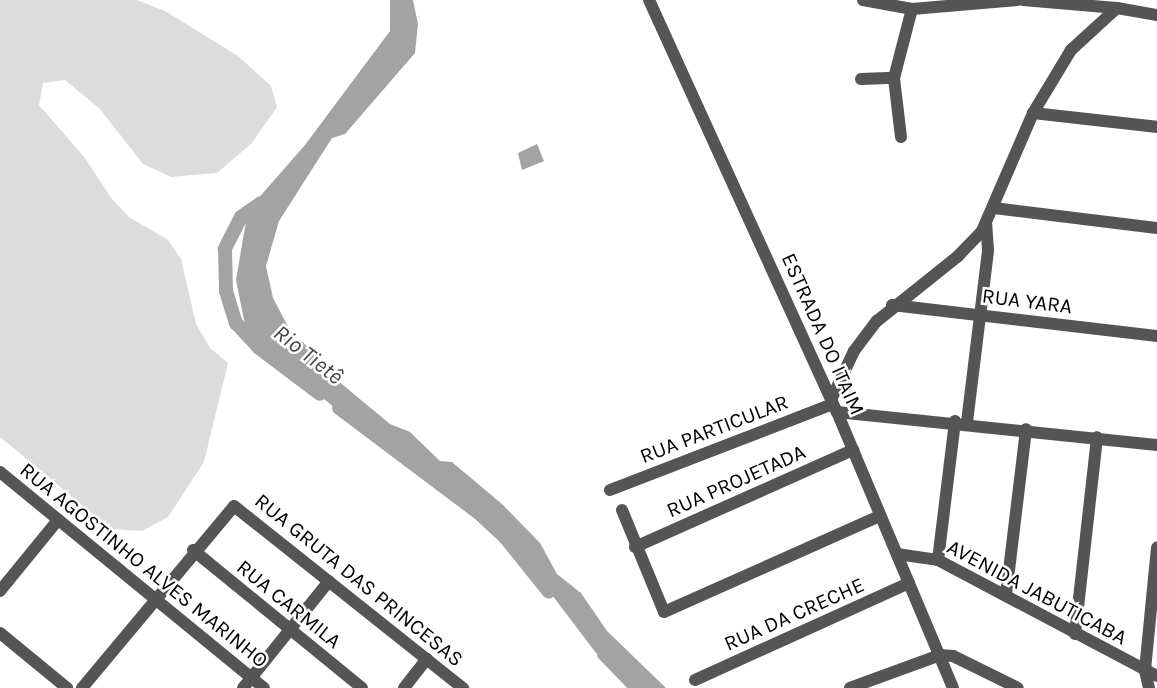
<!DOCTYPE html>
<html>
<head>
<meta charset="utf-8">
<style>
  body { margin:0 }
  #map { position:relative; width:1157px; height:688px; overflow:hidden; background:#fff; font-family:Karla,sans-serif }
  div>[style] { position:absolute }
  .green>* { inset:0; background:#dcdcdc }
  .water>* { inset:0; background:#a3a3a3 }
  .river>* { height:14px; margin:-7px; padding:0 7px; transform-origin:7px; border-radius:7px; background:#a3a3a3 }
  .minor>* { height:12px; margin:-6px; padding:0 6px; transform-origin:6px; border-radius:6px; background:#555 }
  span { translate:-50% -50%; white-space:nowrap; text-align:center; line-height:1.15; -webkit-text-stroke:5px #fff; paint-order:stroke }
  .street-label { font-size:21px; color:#000 }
  .water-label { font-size:23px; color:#444; font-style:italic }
</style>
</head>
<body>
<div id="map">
  <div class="green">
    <i style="clip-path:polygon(0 0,137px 0,165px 11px,238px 56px,271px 86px,277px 107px,252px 143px,217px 173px,171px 177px,143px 164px,100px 109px,65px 80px,43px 83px,39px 105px,85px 158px,112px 199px,129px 217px,168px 240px,181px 259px,196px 324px,210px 348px,228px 363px,204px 462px,168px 517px,142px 531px,111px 529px,0 437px)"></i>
  </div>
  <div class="water">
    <i style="clip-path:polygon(390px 0,413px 0,418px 24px,415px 53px,345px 134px,332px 138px,279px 221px,266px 266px,273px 298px,294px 338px,303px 342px,326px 371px,390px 424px,410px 432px,440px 461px,452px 462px,503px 505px,540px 543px,557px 574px,581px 593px,607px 631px,666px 688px,640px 688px,596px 653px,530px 566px,463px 493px,339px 411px,266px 353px,246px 330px,236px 280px,248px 210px,305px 145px,390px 31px)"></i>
    <i style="clip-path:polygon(537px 144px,544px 161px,522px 170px,518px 153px)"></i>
  </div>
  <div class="river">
    <i style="left:261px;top:203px;width:24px;rotate:145deg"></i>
    <i style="left:241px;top:217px;width:36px;rotate:117deg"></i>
    <i style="left:225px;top:249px;width:42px;rotate:88.6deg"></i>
    <i style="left:226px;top:291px;width:34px;rotate:73deg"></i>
    <i style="left:236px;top:323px;width:34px;rotate:47deg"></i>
    <i style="left:259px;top:348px;width:76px;rotate:37deg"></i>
    <i style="left:339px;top:408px;width:176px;rotate:36.9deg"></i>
    <i style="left:480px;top:514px;width:34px;rotate:43deg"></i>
    <i style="left:505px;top:537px;width:70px;rotate:51.3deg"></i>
    <i style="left:604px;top:654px;width:47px;rotate:45.9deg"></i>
  </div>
  <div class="minor">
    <i style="left:649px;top:0;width:453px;rotate:65.5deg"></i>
    <i style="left:837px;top:412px;width:299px;rotate:67.2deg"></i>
    <i style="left:863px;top:0;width:50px;rotate:10.4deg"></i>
    <i style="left:912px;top:9px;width:106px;rotate:-4.9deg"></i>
    <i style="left:1023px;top:0;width:94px;rotate:4.9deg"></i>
    <i style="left:861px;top:79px;width:33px;rotate:-2deg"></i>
    <i style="left:1033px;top:113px;width:125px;rotate:6.4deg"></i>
    <i style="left:901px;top:137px;width:59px;rotate:-96.8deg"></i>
    <i style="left:894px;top:78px;width:71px;rotate:-75.4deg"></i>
    <i style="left:994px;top:208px;width:164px;rotate:7deg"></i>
    <i style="left:892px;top:305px;width:267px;rotate:6.7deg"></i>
    <i style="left:831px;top:400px;width:54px;rotate:-64.9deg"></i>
    <i style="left:854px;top:351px;width:38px;rotate:-53deg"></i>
    <i style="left:877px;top:321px;width:104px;rotate:-38.7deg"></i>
    <i style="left:958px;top:256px;width:35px;rotate:-46deg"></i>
    <i style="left:982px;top:231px;width:129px;rotate:-66.6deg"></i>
    <i style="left:1033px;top:113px;width:74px;rotate:-58.9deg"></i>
    <i style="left:1071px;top:50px;width:62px;rotate:-42.4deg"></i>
    <i style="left:1117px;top:8px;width:41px;rotate:9.9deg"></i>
    <i style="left:837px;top:412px;width:322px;rotate:5.9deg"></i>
    <i style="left:967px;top:422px;width:173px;rotate:-83deg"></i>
    <i style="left:988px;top:250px;width:26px;rotate:-94deg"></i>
    <i style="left:0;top:472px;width:341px;rotate:39.3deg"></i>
    <i style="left:610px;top:490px;width:239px;rotate:-21.1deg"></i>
    <i style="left:622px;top:510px;width:110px;rotate:67.6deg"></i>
    <i style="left:664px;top:612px;width:236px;rotate:-24deg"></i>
    <i style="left:635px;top:547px;width:239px;rotate:-24deg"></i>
    <i style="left:193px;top:550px;width:218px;rotate:39.2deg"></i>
    <i style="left:897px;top:554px;width:41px;rotate:8.3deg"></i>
    <i style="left:938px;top:560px;width:248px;rotate:27.9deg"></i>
    <i style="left:938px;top:560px;width:140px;rotate:-83deg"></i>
    <i style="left:0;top:591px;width:92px;rotate:-50.8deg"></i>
    <i style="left:1006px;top:595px;width:167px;rotate:-83.1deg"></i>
    <i style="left:0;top:633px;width:87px;rotate:39.4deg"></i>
    <i style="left:1075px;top:634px;width:198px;rotate:-83.6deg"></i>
    <i style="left:695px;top:680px;width:235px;rotate:-24.4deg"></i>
    <i style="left:82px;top:688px;width:237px;rotate:-50.1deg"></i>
    <i style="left:234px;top:506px;width:293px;rotate:38.5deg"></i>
    <i style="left:243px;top:688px;width:137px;rotate:-51.2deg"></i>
    <i style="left:404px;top:688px;width:37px;rotate:-52deg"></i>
    <i style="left:850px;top:688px;width:96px;rotate:-20.1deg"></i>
    <i style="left:940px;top:655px;width:13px;rotate:4deg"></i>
    <i style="left:953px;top:656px;width:72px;rotate:26.2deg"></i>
    <i style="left:1149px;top:688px;width:18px;rotate:-103deg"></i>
    <i style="left:1145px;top:670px;width:123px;rotate:-84.4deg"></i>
  </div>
  <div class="street-label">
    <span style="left:1027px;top:301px;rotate:7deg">RUA YARA</span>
    <span style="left:823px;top:334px;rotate:66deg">ESTRADA DO ITAIM</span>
    <span style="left:714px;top:429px;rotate:-21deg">RUA PARTICULAR</span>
    <span style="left:736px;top:481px;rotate:-24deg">RUA PROJETADA</span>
    <span style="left:144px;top:565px;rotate:39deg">RUA AGOSTINHO ALVES MARINHO</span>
    <span style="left:359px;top:580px;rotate:39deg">RUA GRUTA DAS PRINCESAS</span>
    <span style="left:1037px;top:592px;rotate:28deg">AVENIDA JABUTICABA</span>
    <span style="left:289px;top:604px;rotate:39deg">RUA CARMILA</span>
    <span style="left:794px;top:614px;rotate:-24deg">RUA DA CRECHE</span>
  </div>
  <div class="water-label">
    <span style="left:308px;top:355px;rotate:38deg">Rio Tietê</span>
  </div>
</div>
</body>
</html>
